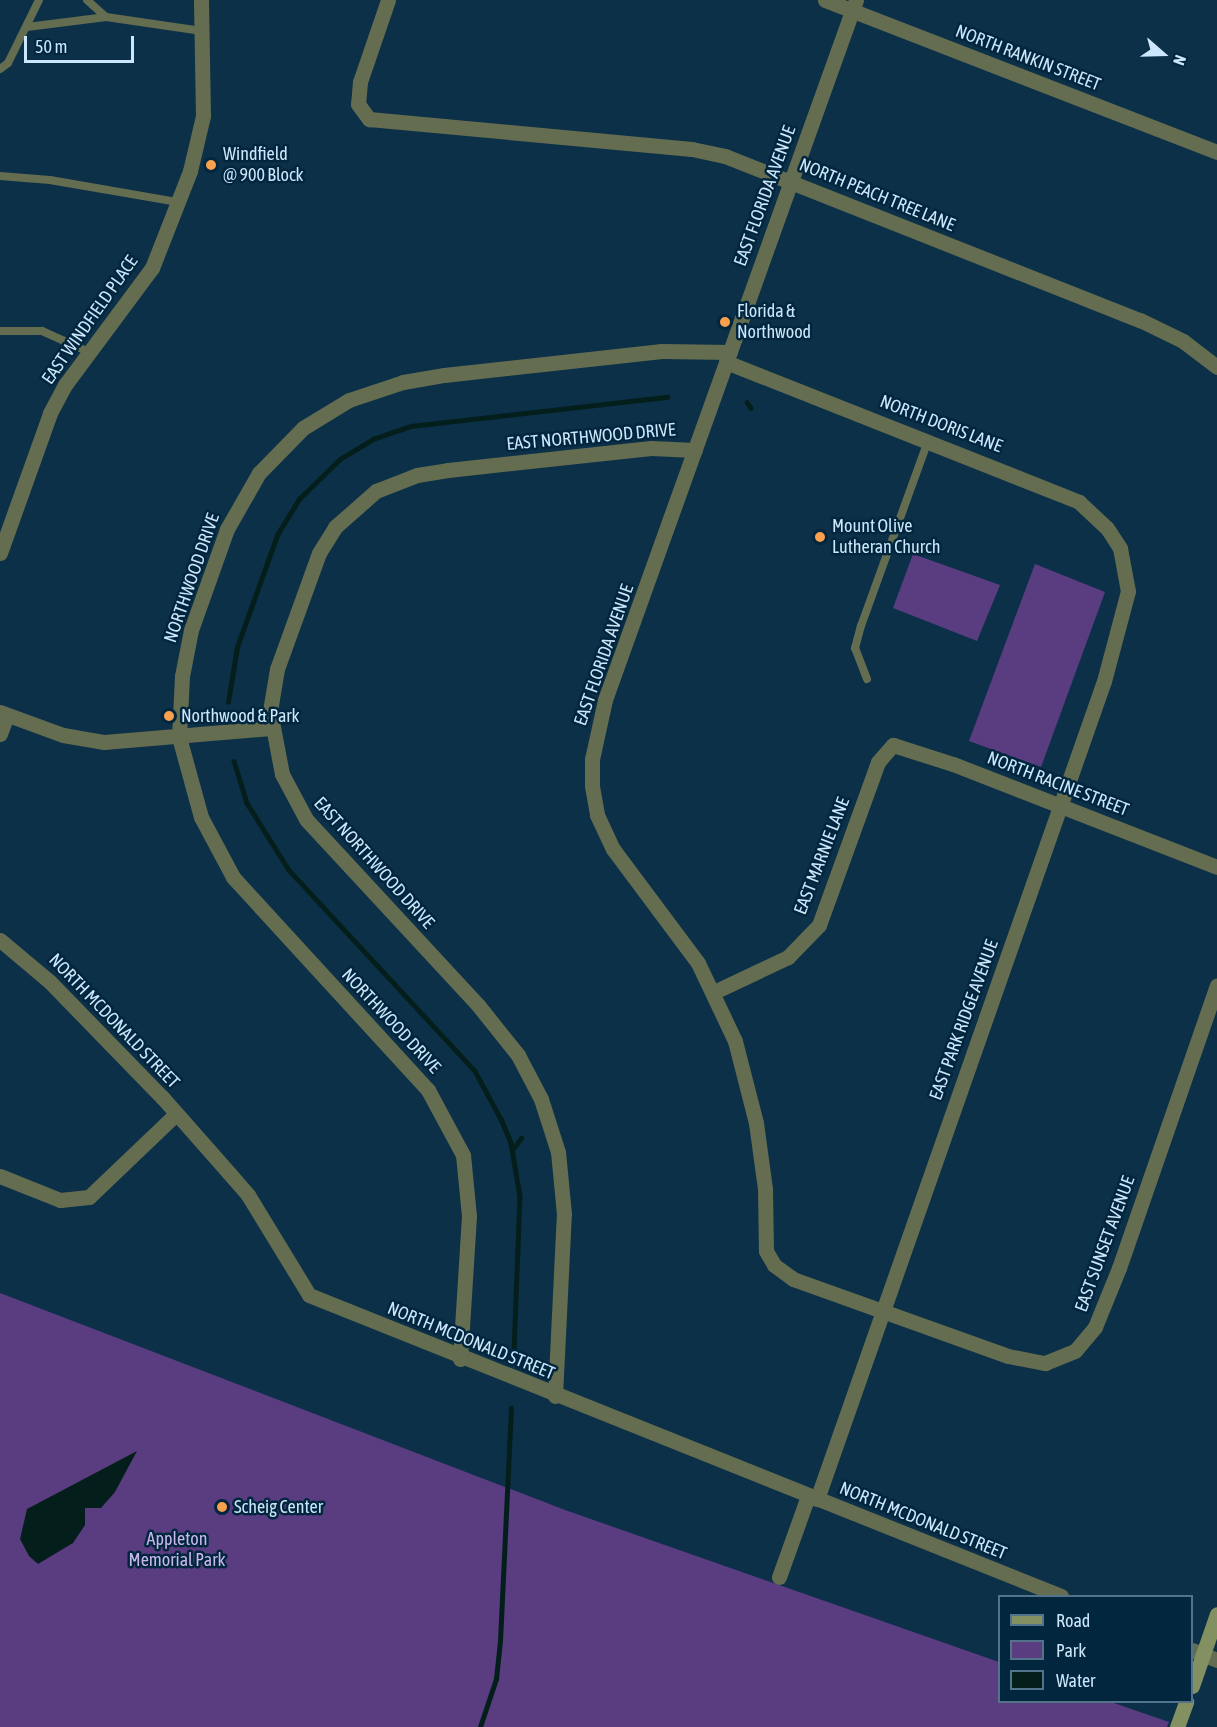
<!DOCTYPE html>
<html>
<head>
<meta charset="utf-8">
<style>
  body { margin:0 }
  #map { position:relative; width:1217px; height:1727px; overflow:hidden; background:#0c3048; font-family:"Asap Condensed",sans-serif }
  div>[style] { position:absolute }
  .green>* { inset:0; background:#5a3c81 }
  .water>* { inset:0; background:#041f1b }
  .stream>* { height:4.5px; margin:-2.25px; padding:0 2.25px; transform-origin:2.25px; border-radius:2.25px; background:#041f1b }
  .lane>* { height:8px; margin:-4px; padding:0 4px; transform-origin:4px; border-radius:4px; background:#646d50 }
  .street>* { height:15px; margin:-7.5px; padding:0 7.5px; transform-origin:7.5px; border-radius:7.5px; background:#646d50 }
  .secondary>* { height:15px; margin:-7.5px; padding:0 7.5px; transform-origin:7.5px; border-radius:7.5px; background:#839162 }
  .dots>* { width:16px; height:16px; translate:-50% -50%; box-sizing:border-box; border:3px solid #01263d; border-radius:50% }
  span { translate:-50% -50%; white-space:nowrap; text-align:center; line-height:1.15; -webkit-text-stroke:5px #01263d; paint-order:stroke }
  .street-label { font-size:18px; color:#cce6fb }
  .poi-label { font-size:18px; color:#cce6fb }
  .left { translate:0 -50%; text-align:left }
  .park-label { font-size:18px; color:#cbb7ee }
  .legend { position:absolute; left:998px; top:1595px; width:195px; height:108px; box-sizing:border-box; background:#01263d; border:2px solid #527389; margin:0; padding:8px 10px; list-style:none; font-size:18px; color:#cce6fb }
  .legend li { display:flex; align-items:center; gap:12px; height:30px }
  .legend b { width:30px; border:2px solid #527389 }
  .north { position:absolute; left:1133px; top:24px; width:60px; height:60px; -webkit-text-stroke:4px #01263d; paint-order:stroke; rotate:110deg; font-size:16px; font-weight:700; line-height:24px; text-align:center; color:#cce6fb }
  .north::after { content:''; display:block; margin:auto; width:21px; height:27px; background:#cce6fb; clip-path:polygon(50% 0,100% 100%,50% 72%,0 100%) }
  .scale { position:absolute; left:24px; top:36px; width:110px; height:27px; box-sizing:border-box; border:3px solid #cce6fb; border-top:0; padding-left:8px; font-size:18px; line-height:21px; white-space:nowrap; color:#cce6fb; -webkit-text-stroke:4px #01263d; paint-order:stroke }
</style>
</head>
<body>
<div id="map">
  <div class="green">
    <i style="clip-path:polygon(913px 554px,1000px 585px,977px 641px,893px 608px)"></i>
    <i style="clip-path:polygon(1035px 564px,1105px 592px,1041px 767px,969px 741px)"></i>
    <i style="clip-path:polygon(0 1293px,565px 1510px,999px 1662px,1000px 1702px,1111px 1702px,1169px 1722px,1167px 1727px,0 1727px)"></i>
  </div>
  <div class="water">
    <i style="clip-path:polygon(137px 1451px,115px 1492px,101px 1508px,85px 1508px,85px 1525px,73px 1543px,38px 1564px,29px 1556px,20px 1539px,27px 1509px)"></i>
  </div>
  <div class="stream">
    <i style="left:747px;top:402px;width:7px;rotate:56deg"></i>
    <i style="left:228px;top:702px;width:56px;rotate:-80.7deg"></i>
    <i style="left:237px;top:647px;width:119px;rotate:-70.3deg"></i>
    <i style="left:277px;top:535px;width:42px;rotate:-58.6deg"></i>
    <i style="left:299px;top:499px;width:57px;rotate:-44.3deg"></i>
    <i style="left:340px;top:459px;width:39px;rotate:-31deg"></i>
    <i style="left:373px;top:439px;width:40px;rotate:-18.9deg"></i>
    <i style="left:411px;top:426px;width:258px;rotate:-6.5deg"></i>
    <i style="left:234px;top:761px;width:44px;rotate:72.8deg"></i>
    <i style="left:247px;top:803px;width:79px;rotate:57.9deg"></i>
    <i style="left:289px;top:870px;width:274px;rotate:47.2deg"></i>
    <i style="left:475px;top:1071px;width:55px;rotate:61.6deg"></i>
    <i style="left:501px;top:1119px;width:26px;rotate:67deg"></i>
    <i style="left:511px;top:1143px;width:54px;rotate:80.4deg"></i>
    <i style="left:520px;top:1196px;width:153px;rotate:92.2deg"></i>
    <i style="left:512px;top:1150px;width:15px;rotate:-53deg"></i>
    <i style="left:480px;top:1727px;width:51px;rotate:-71.6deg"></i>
    <i style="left:496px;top:1679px;width:38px;rotate:-84deg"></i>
    <i style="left:500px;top:1641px;width:233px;rotate:-87.3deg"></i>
  </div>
  <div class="lane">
    <i style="left:87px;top:0;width:25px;rotate:42deg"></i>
    <i style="left:27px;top:27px;width:80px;rotate:-7.2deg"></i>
    <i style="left:106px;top:17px;width:97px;rotate:8.3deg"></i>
    <i style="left:0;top:69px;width:10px;rotate:-37deg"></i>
    <i style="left:8px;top:63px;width:70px;rotate:-63.8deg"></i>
    <i style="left:0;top:176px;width:50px;rotate:4.6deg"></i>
    <i style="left:50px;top:180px;width:130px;rotate:9.8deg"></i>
    <i style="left:0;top:331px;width:42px"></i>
    <i style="left:42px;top:331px;width:51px;rotate:24.1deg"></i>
    <i style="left:867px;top:679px;width:33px;rotate:-111deg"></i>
    <i style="left:855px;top:648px;width:23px;rotate:-75deg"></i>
    <i style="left:861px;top:626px;width:197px;rotate:-70.1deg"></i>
  </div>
  <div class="street">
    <i style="left:388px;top:0;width:87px;rotate:108.9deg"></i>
    <i style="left:360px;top:82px;width:22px;rotate:95deg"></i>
    <i style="left:358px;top:104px;width:19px;rotate:54deg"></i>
    <i style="left:369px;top:119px;width:324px;rotate:5.3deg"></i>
    <i style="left:692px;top:149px;width:34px;rotate:12deg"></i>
    <i style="left:725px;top:156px;width:446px;rotate:21.6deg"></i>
    <i style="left:1140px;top:320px;width:48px;rotate:26deg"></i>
    <i style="left:1183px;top:341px;width:43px;rotate:37.4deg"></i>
    <i style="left:825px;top:0;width:420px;rotate:21.2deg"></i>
    <i style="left:856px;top:0;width:744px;rotate:109.73deg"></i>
    <i style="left:605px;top:700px;width:60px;rotate:102.4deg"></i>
    <i style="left:592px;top:759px;width:27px;rotate:90deg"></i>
    <i style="left:592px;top:786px;width:29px;rotate:80deg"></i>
    <i style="left:597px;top:815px;width:38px;rotate:65deg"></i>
    <i style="left:613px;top:849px;width:142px;rotate:53.3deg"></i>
    <i style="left:698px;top:963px;width:86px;rotate:64.6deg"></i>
    <i style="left:735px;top:1041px;width:85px;rotate:75.6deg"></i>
    <i style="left:756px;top:1123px;width:67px;rotate:82.2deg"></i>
    <i style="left:765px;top:1189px;width:62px;rotate:89.1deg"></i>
    <i style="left:766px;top:1251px;width:16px;rotate:60deg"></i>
    <i style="left:774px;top:1265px;width:24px;rotate:36deg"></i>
    <i style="left:793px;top:1279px;width:228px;rotate:19.7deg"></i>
    <i style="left:1008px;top:1356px;width:38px;rotate:11deg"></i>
    <i style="left:1045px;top:1363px;width:32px;rotate:-22deg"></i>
    <i style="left:1075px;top:1351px;width:31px;rotate:-50deg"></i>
    <i style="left:1095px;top:1327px;width:64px;rotate:-67.9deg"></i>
    <i style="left:1119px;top:1268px;width:299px;rotate:-70.9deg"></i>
    <i style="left:726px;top:362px;width:380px;rotate:21.6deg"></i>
    <i style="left:1079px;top:502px;width:38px;rotate:43deg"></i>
    <i style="left:1107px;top:528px;width:24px;rotate:57deg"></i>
    <i style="left:1120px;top:548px;width:44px;rotate:79.5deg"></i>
    <i style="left:1128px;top:591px;width:93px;rotate:104.9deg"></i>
    <i style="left:1104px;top:681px;width:867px;rotate:109.33deg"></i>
    <i style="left:0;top:553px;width:149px;rotate:-70.3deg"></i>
    <i style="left:50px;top:413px;width:32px;rotate:-62deg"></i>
    <i style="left:65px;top:385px;width:146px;rotate:-53.4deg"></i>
    <i style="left:152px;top:268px;width:104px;rotate:-68.6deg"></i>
    <i style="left:190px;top:171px;width:57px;rotate:-76.7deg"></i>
    <i style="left:203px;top:116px;width:116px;rotate:-91deg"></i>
    <i style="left:0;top:712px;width:67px;rotate:20.1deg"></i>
    <i style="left:63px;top:735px;width:42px;rotate:9.7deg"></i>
    <i style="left:104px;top:742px;width:168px;rotate:-4.8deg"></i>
    <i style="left:0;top:734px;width:20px;rotate:-70deg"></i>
    <i style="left:0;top:940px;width:65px;rotate:40deg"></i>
    <i style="left:50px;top:982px;width:161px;rotate:45.8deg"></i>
    <i style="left:162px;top:1097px;width:101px;rotate:48.6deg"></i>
    <i style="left:229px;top:1173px;width:29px;rotate:49deg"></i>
    <i style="left:248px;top:1195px;width:117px;rotate:58.6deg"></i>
    <i style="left:309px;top:1295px;width:810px;rotate:21.81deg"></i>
    <i style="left:714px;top:992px;width:82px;rotate:-25.3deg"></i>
    <i style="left:788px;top:957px;width:45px;rotate:-45.9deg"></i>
    <i style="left:819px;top:925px;width:173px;rotate:-70.1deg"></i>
    <i style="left:878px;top:762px;width:23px;rotate:-49deg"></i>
    <i style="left:893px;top:745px;width:63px;rotate:17.6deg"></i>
    <i style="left:953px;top:764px;width:283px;rotate:21.3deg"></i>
    <i style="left:0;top:1176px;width:65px;rotate:21.8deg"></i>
    <i style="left:60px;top:1200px;width:29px;rotate:-6deg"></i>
    <i style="left:89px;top:1197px;width:120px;rotate:-43.7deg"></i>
    <i style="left:460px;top:1359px;width:143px;rotate:-86.4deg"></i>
    <i style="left:469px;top:1216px;width:61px;rotate:-95.6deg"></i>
    <i style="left:463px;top:1155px;width:74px;rotate:-118.3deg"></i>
    <i style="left:428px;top:1090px;width:289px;rotate:-132.5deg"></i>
    <i style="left:233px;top:877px;width:68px;rotate:-118.1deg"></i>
    <i style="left:201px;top:817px;width:83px;rotate:-105.4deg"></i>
    <i style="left:179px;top:737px;width:61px;rotate:-87.2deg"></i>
    <i style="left:182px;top:676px;width:47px;rotate:-78.9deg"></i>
    <i style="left:191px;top:630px;width:107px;rotate:-70.4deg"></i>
    <i style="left:227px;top:529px;width:64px;rotate:-60.3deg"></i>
    <i style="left:259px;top:473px;width:63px;rotate:-45.6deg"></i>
    <i style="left:303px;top:428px;width:54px;rotate:-31.3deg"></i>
    <i style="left:349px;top:400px;width:57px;rotate:-18.4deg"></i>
    <i style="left:403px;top:382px;width:42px;rotate:-9.7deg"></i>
    <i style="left:444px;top:375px;width:219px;rotate:-6.3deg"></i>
    <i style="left:662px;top:351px;width:68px;rotate:0.8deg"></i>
    <i style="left:555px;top:1396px;width:182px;rotate:-87.2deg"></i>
    <i style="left:564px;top:1214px;width:62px;rotate:-95.5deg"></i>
    <i style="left:558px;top:1152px;width:56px;rotate:-107.8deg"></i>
    <i style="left:541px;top:1099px;width:50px;rotate:-117.6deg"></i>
    <i style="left:518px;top:1055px;width:64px;rotate:-128.7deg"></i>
    <i style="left:478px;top:1005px;width:253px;rotate:-132.8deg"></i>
    <i style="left:306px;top:819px;width:51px;rotate:-118.1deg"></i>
    <i style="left:282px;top:774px;width:64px;rotate:-100.8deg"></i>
    <i style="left:270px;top:711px;width:43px;rotate:-80.5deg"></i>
    <i style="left:277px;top:669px;width:123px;rotate:-70.1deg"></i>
    <i style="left:319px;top:553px;width:31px;rotate:-58deg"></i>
    <i style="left:335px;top:527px;width:55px;rotate:-41.3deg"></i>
    <i style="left:376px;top:491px;width:44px;rotate:-21.3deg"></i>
    <i style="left:417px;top:475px;width:31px;rotate:-9deg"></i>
    <i style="left:448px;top:470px;width:204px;rotate:-6.2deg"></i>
    <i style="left:651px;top:448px;width:44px;rotate:2.6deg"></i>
    <i style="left:779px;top:1577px;width:86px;rotate:-70.3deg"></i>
    <i style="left:1192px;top:1650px;width:27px;rotate:22deg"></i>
  </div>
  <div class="secondary">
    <i style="left:1192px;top:1686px;width:76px;rotate:-70.9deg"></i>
    <i style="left:1177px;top:1727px;width:27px;rotate:-70deg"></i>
  </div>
  <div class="dots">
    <i style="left:211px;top:165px;background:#f8a04b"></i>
    <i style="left:725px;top:322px;background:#f8a04b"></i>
    <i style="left:820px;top:537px;background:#f8a04b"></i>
    <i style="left:169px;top:716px;background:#f8a04b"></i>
    <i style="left:222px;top:1507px;background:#f8a04b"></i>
  </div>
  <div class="street-label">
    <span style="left:1028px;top:58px;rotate:21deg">NORTH RANKIN STREET</span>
    <span style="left:877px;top:195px;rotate:22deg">NORTH PEACH TREE LANE</span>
    <span style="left:765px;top:196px;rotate:-70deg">EAST FLORIDA AVENUE</span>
    <span style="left:90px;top:320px;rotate:-55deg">EAST WINDFIELD PLACE</span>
    <span style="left:941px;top:424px;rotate:21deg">NORTH DORIS LANE</span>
    <span style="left:591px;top:437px;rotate:-5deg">EAST NORTHWOOD DRIVE</span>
    <span style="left:192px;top:578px;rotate:-71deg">NORTHWOOD DRIVE</span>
    <span style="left:604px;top:655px;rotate:-71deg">EAST FLORIDA AVENUE</span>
    <span style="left:1058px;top:784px;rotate:21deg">NORTH RACINE STREET</span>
    <span style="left:822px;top:856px;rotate:-69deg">EAST MARNIE LANE</span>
    <span style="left:374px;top:863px;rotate:48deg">EAST NORTHWOOD DRIVE</span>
    <span style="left:964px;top:1020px;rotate:-70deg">EAST PARK RIDGE AVENUE</span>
    <span style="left:114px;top:1021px;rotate:46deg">NORTH MCDONALD STREET</span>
    <span style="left:391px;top:1021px;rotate:47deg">NORTHWOOD DRIVE</span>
    <span style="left:1105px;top:1244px;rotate:-70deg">EAST SUNSET AVENUE</span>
    <span style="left:471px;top:1341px;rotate:22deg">NORTH MCDONALD STREET</span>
    <span style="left:923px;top:1521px;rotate:22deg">NORTH MCDONALD STREET</span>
  </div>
  <div class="poi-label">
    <span class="left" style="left:223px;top:165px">Windfield<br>@ 900 Block</span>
    <span class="left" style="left:737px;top:322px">Florida &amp;<br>Northwood</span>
    <span class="left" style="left:832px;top:537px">Mount Olive<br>Lutheran Church</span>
    <span class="left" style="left:181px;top:716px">Northwood &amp; Park</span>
    <span class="left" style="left:234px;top:1507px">Scheig Center</span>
  </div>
  <div class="park-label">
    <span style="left:177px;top:1550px">Appleton<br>Memorial Park</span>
  </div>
  <ul class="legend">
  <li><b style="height:8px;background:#839162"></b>Road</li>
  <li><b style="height:16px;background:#5a3c81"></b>Park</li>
  <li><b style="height:16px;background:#041f1b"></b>Water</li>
  </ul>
  <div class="north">N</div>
  <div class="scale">50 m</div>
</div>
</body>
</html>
